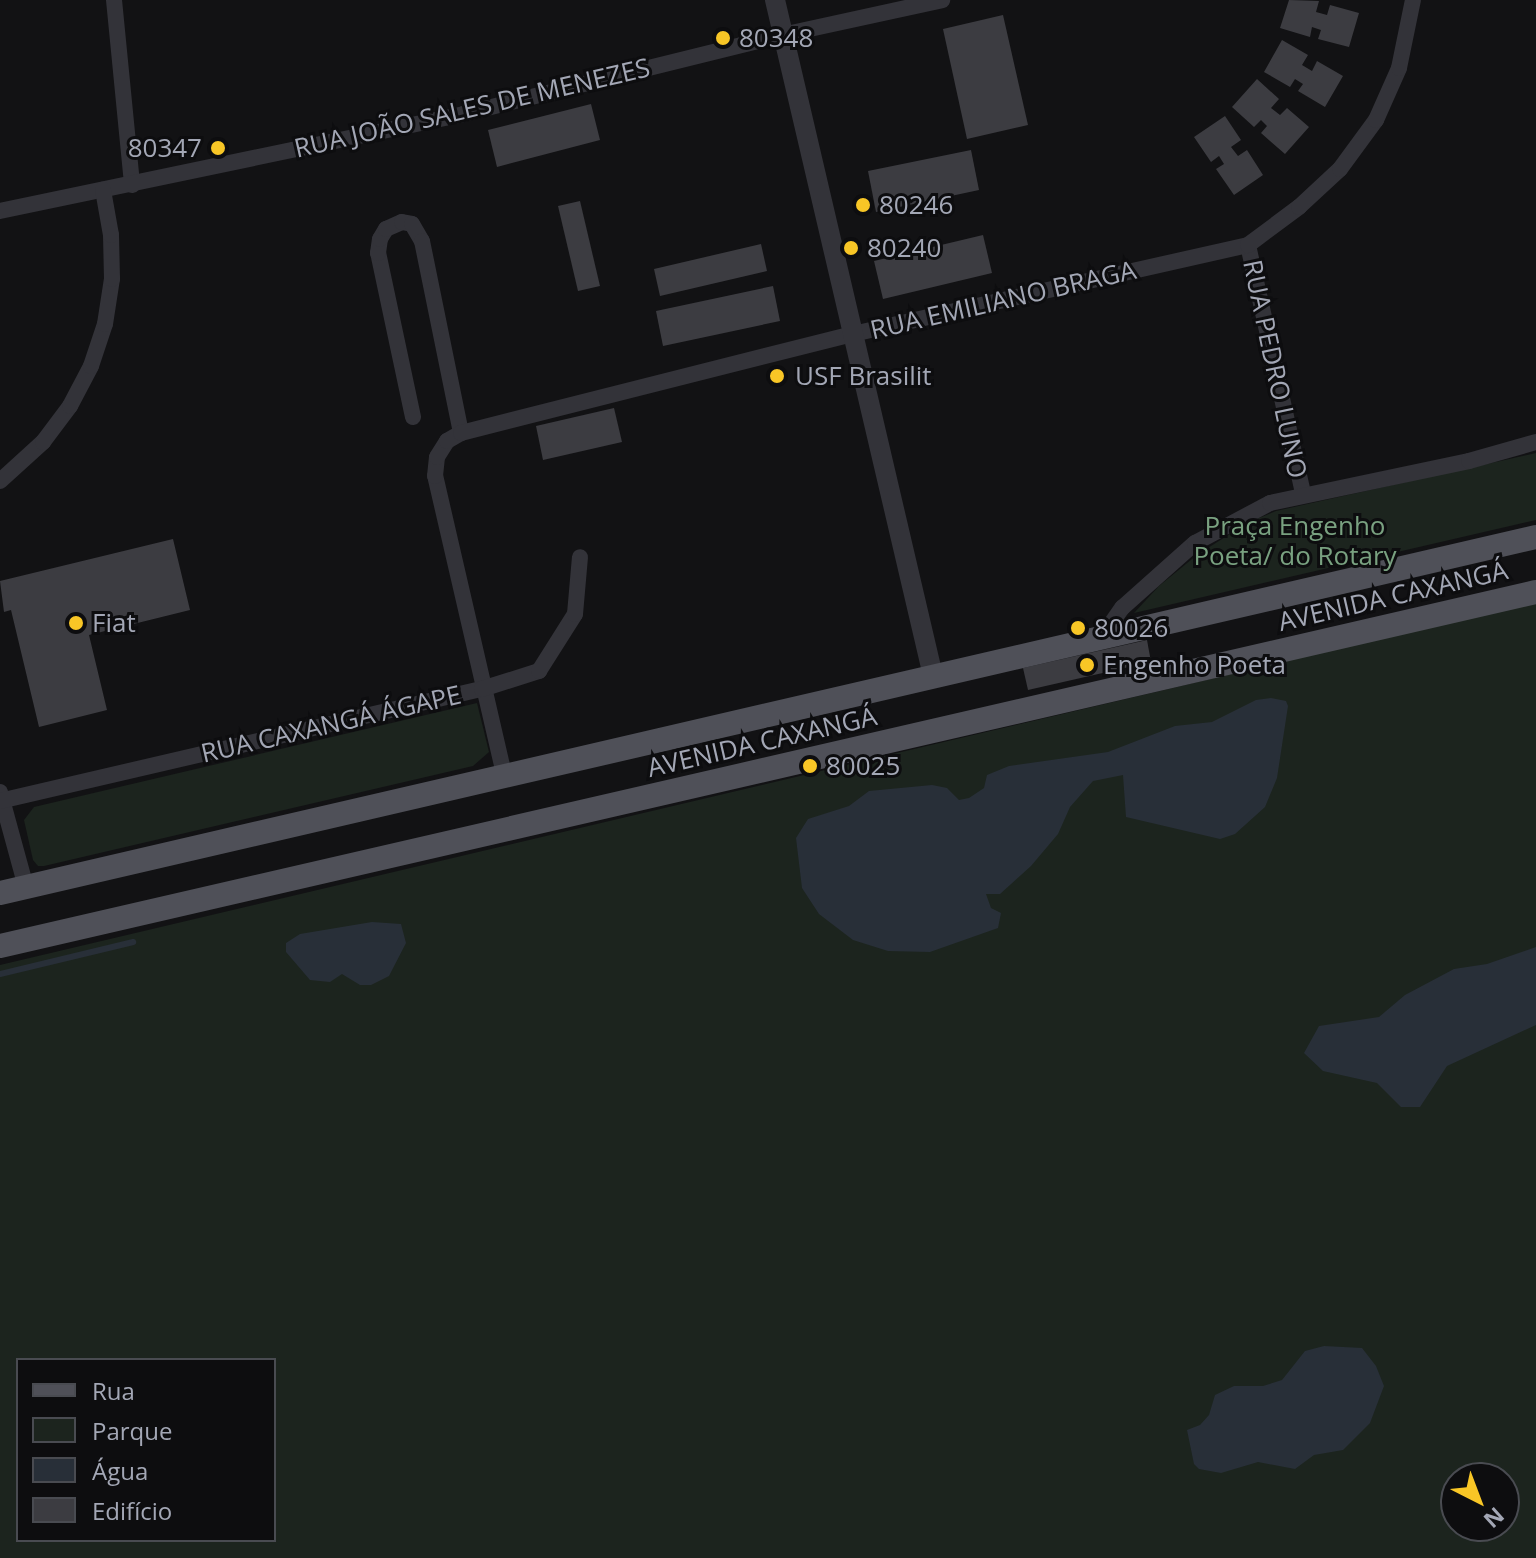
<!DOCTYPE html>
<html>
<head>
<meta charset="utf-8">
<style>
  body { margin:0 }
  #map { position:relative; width:1536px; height:1558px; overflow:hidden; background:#121214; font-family:"Open Sans",sans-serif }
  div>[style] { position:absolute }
  .green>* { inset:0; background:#1c241e }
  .water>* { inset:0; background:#282f38 }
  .stream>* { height:6px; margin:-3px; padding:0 3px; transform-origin:3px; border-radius:3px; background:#282f38 }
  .building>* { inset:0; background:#3c3c41 }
  .minor>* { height:16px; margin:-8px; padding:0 8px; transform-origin:8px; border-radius:8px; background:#333339 }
  .tertiary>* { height:20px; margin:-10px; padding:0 10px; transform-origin:10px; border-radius:10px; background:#333339 }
  .primary>* { height:24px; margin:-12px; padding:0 12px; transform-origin:12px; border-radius:12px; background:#4f5058 }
  .dots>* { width:22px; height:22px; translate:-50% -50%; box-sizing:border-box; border:4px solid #0d0d0f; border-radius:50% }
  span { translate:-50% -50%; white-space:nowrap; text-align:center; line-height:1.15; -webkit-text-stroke:6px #0d0d0f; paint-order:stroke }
  .poi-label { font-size:26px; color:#a3a7b5 }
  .left { translate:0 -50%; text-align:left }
  .right { translate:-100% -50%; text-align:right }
  .street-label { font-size:26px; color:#a3a7b5 }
  .park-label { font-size:26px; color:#79a180 }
  .legend { position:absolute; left:16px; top:1358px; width:260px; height:184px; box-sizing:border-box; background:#0d0d0f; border:2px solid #494b51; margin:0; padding:10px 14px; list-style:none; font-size:24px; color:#a3a7b5 }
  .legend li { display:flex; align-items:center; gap:16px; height:40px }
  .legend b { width:40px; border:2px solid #494b51 }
  .north { position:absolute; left:1440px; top:1462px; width:80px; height:80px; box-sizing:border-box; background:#0d0d0f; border:2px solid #494b51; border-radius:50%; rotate:138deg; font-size:22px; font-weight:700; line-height:32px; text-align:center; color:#a3a7b5 }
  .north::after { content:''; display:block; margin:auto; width:28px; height:36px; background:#f8c626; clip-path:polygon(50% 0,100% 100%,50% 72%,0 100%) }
</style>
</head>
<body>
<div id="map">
  <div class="green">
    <i style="clip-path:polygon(1536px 453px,1536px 520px,1134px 613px,1159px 586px,1197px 555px,1247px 523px,1276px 511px)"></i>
    <i style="clip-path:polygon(evenodd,1536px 602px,1536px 1558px,0 1558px,0 965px,1536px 602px,18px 1360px,274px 1360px,274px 1540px,18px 1540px,18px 1360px,1536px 602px,1456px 1478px,1504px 1478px,1504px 1526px,1456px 1526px,1456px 1478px)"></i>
    <i style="clip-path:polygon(477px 703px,489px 752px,473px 766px,44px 866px,38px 866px,33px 860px,24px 820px,34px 807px)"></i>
  </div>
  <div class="water">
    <i style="clip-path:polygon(1271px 698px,1286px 701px,1288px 706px,1277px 778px,1265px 807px,1235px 834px,1220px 839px,1126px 817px,1123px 775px,1093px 781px,1070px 807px,1058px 834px,1031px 866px,1000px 894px,986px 894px,991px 908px,1001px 913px,998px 928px,930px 952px,888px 951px,853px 940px,819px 914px,802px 888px,796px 838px,808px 819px,849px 806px,869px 791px,932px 785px,947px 788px,959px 800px,969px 798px,984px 788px,987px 775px,1009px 766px,1108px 752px,1175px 726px,1212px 722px,1256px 700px)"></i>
    <i style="clip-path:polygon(372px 922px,401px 924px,406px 943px,389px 976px,371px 985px,360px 985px,342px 974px,330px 982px,310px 980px,286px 952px,286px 943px,300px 934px)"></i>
    <i style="clip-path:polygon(1536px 947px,1536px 1025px,1447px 1066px,1420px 1107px,1401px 1107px,1377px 1083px,1323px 1071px,1304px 1053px,1319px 1026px,1379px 1017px,1405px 995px,1454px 969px,1487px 964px)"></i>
    <i style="clip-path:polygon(1324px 1346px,1362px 1348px,1376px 1366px,1384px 1386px,1370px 1423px,1343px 1450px,1314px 1455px,1295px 1469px,1258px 1462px,1221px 1473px,1199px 1469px,1194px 1464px,1187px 1430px,1200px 1425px,1209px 1415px,1215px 1395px,1234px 1386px,1263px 1386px,1282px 1380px,1305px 1351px)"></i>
  </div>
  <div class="stream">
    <i style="left:0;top:974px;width:137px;rotate:-13.5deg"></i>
  </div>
  <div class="building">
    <i style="clip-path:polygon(1289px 0,1319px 1px,1316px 12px,1327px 15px,1330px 5px,1359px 13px,1349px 47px,1318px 39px,1321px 30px,1312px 27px,1310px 37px,1280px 28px)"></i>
    <i style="clip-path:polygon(1003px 15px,1028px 125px,967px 139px,943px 29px)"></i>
    <i style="clip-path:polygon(1282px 40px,1308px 55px,1302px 65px,1312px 71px,1317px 61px,1343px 76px,1325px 107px,1298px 91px,1303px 84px,1295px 79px,1290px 87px,1264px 72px)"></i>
    <i style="clip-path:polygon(1257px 79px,1279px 99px,1271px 108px,1280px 115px,1287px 108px,1309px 127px,1285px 154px,1261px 133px,1267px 126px,1261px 120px,1254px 127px,1232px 107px)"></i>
    <i style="clip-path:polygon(591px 104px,600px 140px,497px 167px,488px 130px)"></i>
    <i style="clip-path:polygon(1225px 116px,1241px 140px,1231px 147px,1238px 156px,1247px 150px,1263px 175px,1234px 195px,1216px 169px,1224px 164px,1219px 156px,1211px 162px,1194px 137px)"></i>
    <i style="clip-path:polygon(971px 150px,979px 190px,876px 212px,868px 171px)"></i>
    <i style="clip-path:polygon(580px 201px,600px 286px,578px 291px,558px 206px)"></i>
    <i style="clip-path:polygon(983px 235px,992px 273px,883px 299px,874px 261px)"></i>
    <i style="clip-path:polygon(761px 244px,767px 271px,660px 296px,654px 269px)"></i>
    <i style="clip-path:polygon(773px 286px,780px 321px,663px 346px,656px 311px)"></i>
    <i style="clip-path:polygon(614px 408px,622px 442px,543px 460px,536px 426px)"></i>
    <i style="clip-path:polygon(173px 539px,190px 610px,89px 635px,107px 710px,39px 727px,11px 610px,4px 612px,0 581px)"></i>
    <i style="clip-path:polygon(1147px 640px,1151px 662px,1028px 690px,1023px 668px)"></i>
  </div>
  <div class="minor">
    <i style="left:114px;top:0;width:186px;rotate:84.4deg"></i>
    <i style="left:0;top:211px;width:473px;rotate:-11.8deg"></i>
    <i style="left:463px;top:114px;width:329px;rotate:-13.9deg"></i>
    <i style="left:782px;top:35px;width:164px;rotate:-12.3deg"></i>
    <i style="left:1248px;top:245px;width:255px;rotate:77.5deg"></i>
    <i style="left:413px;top:417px;width:168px;rotate:-102deg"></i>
    <i style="left:378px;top:253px;width:14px;rotate:-82deg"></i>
    <i style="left:380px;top:239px;width:12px;rotate:-59deg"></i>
    <i style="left:386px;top:229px;width:17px;rotate:-24deg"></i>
    <i style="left:402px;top:222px;width:10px;rotate:11deg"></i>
    <i style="left:412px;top:224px;width:20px;rotate:60deg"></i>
    <i style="left:422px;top:241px;width:196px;rotate:78.5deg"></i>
    <i style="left:0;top:481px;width:58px;rotate:-42.2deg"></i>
    <i style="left:43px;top:442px;width:45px;rotate:-53.1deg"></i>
    <i style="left:70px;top:406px;width:45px;rotate:-62.3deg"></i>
    <i style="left:91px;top:366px;width:44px;rotate:-71.6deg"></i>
    <i style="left:105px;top:324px;width:46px;rotate:-81.2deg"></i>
    <i style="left:112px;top:279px;width:44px;rotate:-91.3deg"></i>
    <i style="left:111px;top:235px;width:46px;rotate:-100.1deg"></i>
    <i style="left:1101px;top:638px;width:37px;rotate:-55deg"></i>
    <i style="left:1122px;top:608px;width:98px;rotate:-41.7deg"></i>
    <i style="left:1195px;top:543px;width:85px;rotate:-28.1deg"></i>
    <i style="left:1270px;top:503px;width:203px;rotate:-11.9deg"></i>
    <i style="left:1469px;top:461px;width:70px;rotate:-15.8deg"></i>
    <i style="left:504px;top:774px;width:306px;rotate:-103deg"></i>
    <i style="left:435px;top:476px;width:19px;rotate:-84deg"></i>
    <i style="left:437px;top:457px;width:19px;rotate:-58deg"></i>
    <i style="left:447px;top:441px;width:16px;rotate:-30deg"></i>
    <i style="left:461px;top:433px;width:404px;rotate:-14.2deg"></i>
    <i style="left:853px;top:334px;width:405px;rotate:-12.7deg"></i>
    <i style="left:1248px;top:245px;width:64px;rotate:-36.7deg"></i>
    <i style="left:1299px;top:207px;width:56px;rotate:-42.8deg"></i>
    <i style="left:1340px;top:169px;width:61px;rotate:-53.7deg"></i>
    <i style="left:1376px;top:120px;width:57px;rotate:-66.1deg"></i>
    <i style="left:1399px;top:68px;width:69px;rotate:-78.4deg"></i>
    <i style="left:0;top:792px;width:98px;rotate:74.7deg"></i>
    <i style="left:0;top:801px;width:495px;rotate:-13.1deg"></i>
    <i style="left:482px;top:689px;width:60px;rotate:-17.5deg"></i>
    <i style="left:539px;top:671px;width:67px;rotate:-57.7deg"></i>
    <i style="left:575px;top:614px;width:57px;rotate:-85deg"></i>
  </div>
  <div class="tertiary">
    <i style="left:775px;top:0;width:694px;rotate:76.84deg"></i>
  </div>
  <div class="primary">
    <i style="left:0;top:893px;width:1577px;rotate:-13.05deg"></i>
    <i style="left:0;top:946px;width:1576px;rotate:-12.98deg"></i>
  </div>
  <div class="dots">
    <i style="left:723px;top:38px;background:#f8c626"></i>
    <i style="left:218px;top:148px;background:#f8c626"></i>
    <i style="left:863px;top:205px;background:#f8c626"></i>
    <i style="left:851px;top:248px;background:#f8c626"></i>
    <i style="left:777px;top:376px;background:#f8c626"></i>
    <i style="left:76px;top:623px;background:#f8c626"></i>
    <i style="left:1078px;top:628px;background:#f8c626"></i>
    <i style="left:1087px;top:665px;background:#f8c626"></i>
    <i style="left:810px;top:766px;background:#f8c626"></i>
  </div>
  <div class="poi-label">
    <span class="left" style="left:739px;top:38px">80348</span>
    <span class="right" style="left:202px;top:148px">80347</span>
    <span class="left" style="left:879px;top:205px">80246</span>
    <span class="left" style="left:867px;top:248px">80240</span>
    <span class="left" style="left:795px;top:376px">USF Brasilit</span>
    <span class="left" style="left:92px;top:623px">Fiat</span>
    <span class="left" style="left:1094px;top:628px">80026</span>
    <span class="left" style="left:1103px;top:665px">Engenho Poeta</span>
    <span class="left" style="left:826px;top:766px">80025</span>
  </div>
  <div class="street-label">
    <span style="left:472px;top:108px;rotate:-13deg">RUA JOÃO SALES DE MENEZES</span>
    <span style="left:1003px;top:300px;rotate:-13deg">RUA EMILIANO BRAGA</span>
    <span style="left:1275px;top:369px;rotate:78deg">RUA PEDRO LUNO</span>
    <span style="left:1393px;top:596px;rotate:-13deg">AVENIDA CAXANGÁ</span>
    <span style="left:331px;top:724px;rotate:-13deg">RUA CAXANGÁ ÁGAPE</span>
    <span style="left:762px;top:742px;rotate:-13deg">AVENIDA CAXANGÁ</span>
  </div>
  <div class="park-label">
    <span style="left:1295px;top:541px">Praça Engenho<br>Poeta/ do Rotary</span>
  </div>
  <ul class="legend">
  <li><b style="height:10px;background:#4f5058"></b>Rua</li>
  <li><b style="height:22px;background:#1c241e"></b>Parque</li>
  <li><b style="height:22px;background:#282f38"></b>Água</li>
  <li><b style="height:22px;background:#3c3c41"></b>Edifício</li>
  </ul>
  <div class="north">N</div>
</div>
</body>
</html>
